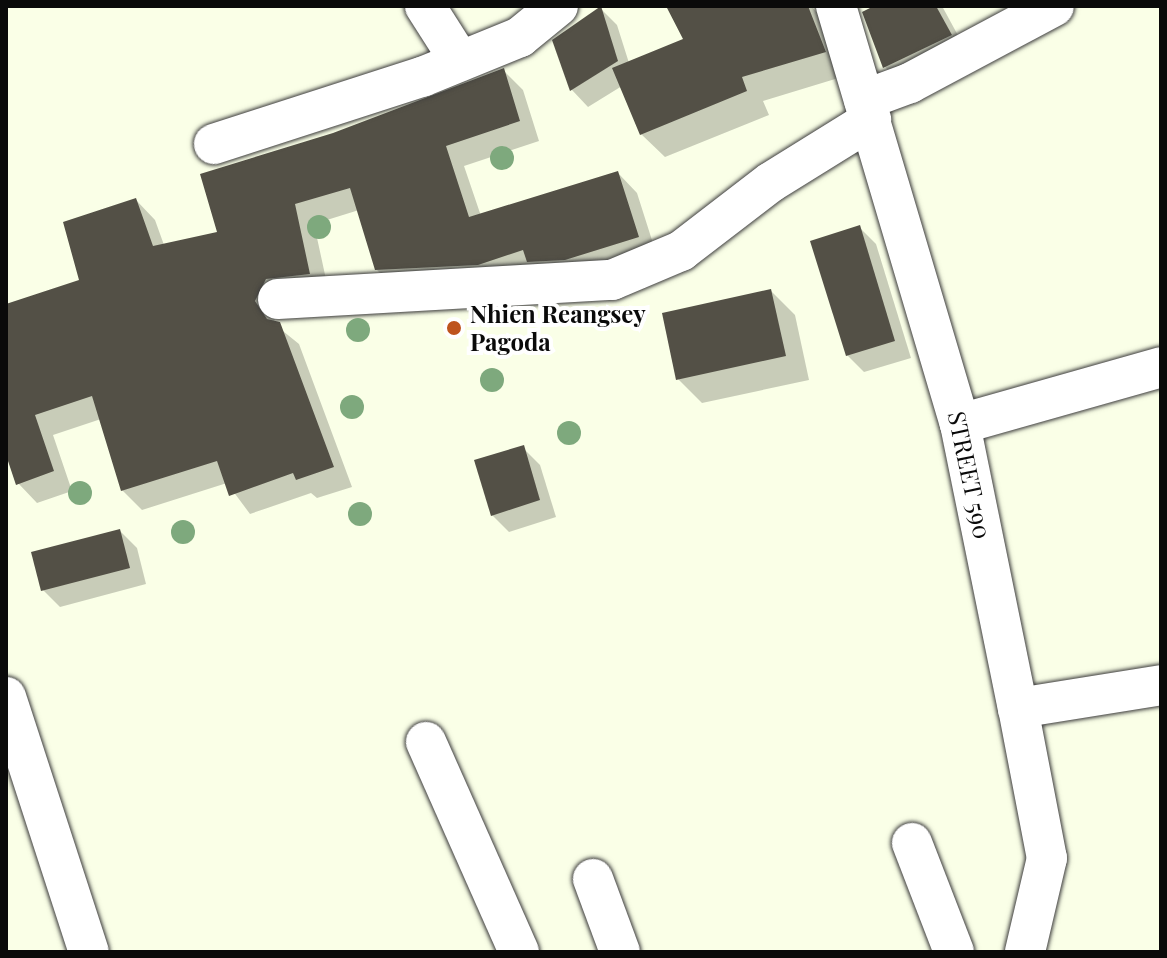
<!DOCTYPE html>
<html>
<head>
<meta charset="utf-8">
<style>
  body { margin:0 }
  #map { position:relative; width:1167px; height:958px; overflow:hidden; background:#faffe7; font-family:"Playfair Display",serif }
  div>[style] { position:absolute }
  .shadow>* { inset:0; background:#0003 }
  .building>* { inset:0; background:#535046 }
  .roads { filter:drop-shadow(0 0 2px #3d3d3d) drop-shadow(0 0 2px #3d3d3d) }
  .minor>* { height:40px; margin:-20px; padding:0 20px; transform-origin:20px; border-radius:20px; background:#fff }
  .trees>* { width:24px; height:24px; margin:-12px; border-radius:50%; background:#7ea97d }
  .dots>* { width:22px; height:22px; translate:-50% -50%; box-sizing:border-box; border:4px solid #fff; border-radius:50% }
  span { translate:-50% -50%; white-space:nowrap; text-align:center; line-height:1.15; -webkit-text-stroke:8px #fff; paint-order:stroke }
  .poi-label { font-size:24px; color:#0a0a0a; font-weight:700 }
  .left { translate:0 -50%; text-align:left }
  .street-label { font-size:24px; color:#0a0a0a }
  .frame { position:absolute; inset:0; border:8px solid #0a0a0a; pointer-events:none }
</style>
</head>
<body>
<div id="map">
  <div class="shadow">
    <i style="clip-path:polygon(668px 6px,811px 6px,828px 24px,845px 76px,763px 101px,769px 115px,665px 157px,641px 134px,622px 86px,588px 107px,572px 90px,555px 41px,601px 9px,617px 25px,629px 63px,686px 40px)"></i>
    <i style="clip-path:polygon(878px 6px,942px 6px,967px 52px,902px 84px,885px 67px,864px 13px)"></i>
    <i style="clip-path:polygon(504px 71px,523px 90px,539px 141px,464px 166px,481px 216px,618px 173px,637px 193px,657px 256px,396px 289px,376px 269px,359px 210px,314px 224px,329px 293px,286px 298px,273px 323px,299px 344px,352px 487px,317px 498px,311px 493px,250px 514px,227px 483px,142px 510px,122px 490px,101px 419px,53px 435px,72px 491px,37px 503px,18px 483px,6px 448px,6px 306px,82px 281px,136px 200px,155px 220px,164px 245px,220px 233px,333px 135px)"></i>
    <i style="clip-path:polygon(859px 227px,876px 244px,911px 358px,864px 372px,847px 355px)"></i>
    <i style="clip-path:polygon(771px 291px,795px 315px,809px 380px,702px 403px,678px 379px)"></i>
    <i style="clip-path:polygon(523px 448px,540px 465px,556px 517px,509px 532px,492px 515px)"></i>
    <i style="clip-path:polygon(120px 531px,137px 548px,146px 584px,60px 607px,43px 590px)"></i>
  </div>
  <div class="building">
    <i style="clip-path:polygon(601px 6px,618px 61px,570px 91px,552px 40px)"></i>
    <i style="clip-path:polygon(666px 6px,808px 6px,826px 52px,742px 77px,747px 91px,640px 135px,612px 68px,683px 39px)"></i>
    <i style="clip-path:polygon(874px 6px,936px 6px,952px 35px,883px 68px,862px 12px)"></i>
    <i style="clip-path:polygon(504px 68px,520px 121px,446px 146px,469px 217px,618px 171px,639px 237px,565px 260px,527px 262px,523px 250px,478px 265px,375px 270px,350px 188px,295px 204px,310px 274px,266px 279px,255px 301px,267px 319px,280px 322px,334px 467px,296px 480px,293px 473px,229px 496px,217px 461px,121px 491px,92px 396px,35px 415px,54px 471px,16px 485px,6px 455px,6px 304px,79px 280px,63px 222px,136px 198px,153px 246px,217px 232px,200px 174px,333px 133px)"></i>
    <i style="clip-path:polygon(860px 225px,895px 341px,846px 356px,810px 241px)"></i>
    <i style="clip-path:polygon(771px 289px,786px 356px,676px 380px,662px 313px)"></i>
    <i style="clip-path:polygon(524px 445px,540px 500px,491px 516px,474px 460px)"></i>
    <i style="clip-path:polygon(120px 529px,130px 568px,41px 591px,31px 552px)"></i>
  </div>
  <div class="roads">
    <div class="minor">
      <i style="left:425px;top:6px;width:65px;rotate:57.5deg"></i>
      <i style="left:836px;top:6px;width:436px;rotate:73.5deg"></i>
      <i style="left:960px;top:424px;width:290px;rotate:78.5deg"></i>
      <i style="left:1018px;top:708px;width:153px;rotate:79.1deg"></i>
      <i style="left:1047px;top:858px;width:97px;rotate:103.2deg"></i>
      <i style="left:864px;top:100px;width:49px;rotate:-20.3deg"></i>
      <i style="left:910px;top:83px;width:163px;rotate:-28.1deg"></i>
      <i style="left:214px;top:144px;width:219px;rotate:-17.9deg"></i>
      <i style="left:422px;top:77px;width:106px;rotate:-22.2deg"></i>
      <i style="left:520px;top:37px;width:49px;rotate:-39.2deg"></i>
      <i style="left:278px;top:299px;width:335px;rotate:-3.3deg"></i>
      <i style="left:612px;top:280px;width:75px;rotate:-22.8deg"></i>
      <i style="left:681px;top:251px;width:113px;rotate:-37.5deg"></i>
      <i style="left:771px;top:182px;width:118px;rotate:-31.8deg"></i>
      <i style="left:960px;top:424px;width:209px;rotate:-15.8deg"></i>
      <i style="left:6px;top:697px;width:268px;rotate:72deg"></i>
      <i style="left:1018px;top:708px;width:145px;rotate:-9.1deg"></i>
      <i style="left:426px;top:742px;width:230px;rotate:66.1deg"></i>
      <i style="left:912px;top:843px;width:117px;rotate:68.9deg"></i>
      <i style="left:593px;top:879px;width:78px;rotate:69.7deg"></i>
    </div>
  </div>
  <div class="trees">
    <i style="left:502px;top:158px"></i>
    <i style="left:319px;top:227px"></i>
    <i style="left:358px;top:330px"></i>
    <i style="left:492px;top:380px"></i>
    <i style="left:352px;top:407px"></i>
    <i style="left:569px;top:433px"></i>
    <i style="left:80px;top:493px"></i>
    <i style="left:360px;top:514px"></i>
    <i style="left:183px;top:532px"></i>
  </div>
  <div class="dots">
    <i style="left:454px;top:328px;background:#be541d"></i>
  </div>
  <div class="poi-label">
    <span class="left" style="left:470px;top:328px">Nhien Reangsey<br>Pagoda</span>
  </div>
  <div class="street-label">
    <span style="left:970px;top:475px;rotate:78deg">STREET 590</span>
  </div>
  <div class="frame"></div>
</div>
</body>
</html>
